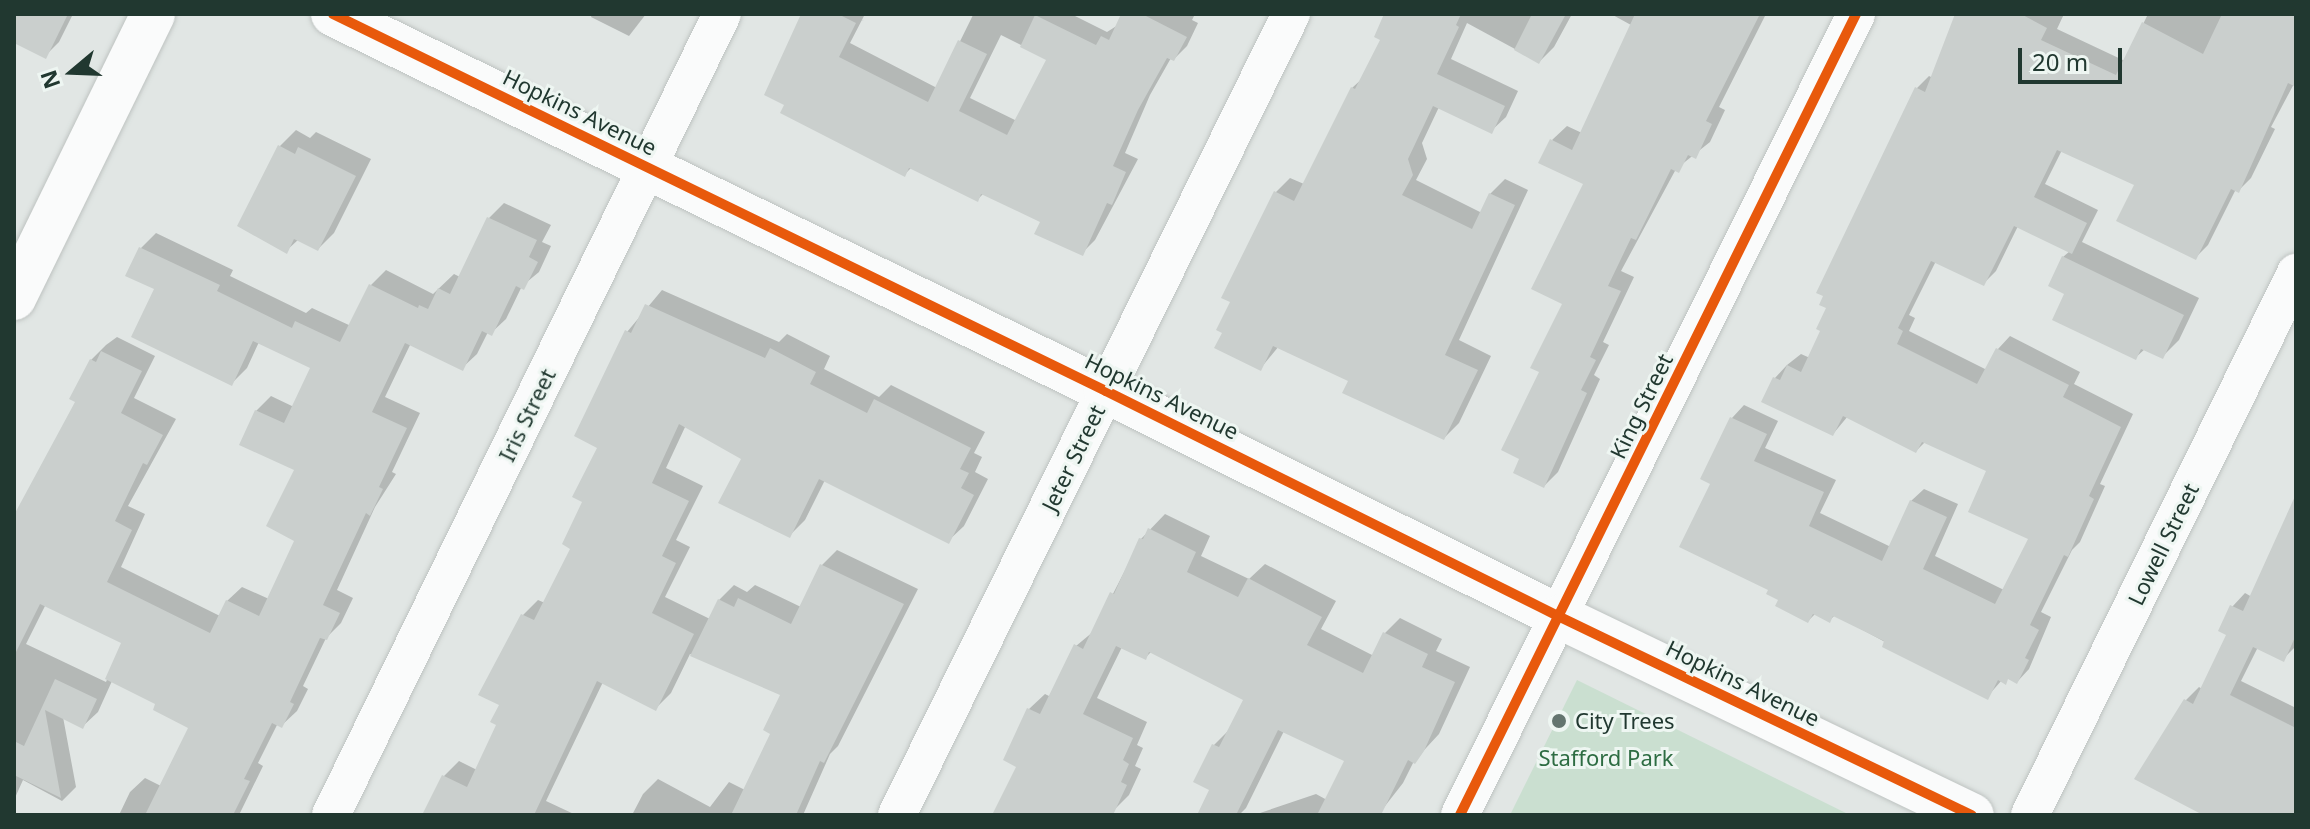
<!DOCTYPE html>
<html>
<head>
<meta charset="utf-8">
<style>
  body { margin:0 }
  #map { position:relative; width:2310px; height:829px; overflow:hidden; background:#e1e6e4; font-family:"Noto Sans",sans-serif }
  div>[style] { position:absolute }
  .green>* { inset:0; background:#cadfd0 }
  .shadow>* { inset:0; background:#0003 }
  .building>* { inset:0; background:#cacfcd }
  .roads { filter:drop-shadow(0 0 2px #bec3c1) drop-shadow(0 0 2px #bec3c1) }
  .street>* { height:38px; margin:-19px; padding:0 19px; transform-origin:19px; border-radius:19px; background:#fafbfb }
  .secondary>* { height:44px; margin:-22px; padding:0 22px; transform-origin:22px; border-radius:22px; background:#fafbfb }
  .cycleway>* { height:10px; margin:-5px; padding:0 5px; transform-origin:5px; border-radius:5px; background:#e8590c }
  .dots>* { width:22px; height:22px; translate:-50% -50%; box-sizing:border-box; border:4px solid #eef6f2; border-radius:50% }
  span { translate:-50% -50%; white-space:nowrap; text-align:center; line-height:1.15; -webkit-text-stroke:6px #eef6f2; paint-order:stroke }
  .street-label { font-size:22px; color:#213830 }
  .poi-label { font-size:22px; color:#213830 }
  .left { translate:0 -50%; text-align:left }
  .park-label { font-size:22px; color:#2d6c42 }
  .frame { position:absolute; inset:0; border:16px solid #213830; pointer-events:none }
  .north { position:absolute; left:32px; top:32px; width:80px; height:80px; -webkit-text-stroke:6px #eef6f2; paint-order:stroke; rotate:251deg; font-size:22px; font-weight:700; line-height:32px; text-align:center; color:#213830 }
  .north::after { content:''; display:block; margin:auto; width:28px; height:36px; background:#213830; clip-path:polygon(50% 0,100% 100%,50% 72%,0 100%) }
  .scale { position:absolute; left:2018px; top:48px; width:104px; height:36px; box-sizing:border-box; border:4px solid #213830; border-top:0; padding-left:10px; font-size:24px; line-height:28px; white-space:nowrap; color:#213830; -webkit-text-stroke:6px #eef6f2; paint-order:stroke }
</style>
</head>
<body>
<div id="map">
  <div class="green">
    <i style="clip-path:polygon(1577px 680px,1850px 815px,1510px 815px)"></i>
  </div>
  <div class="shadow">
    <i style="clip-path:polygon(14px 14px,73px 14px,59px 42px,45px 56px,14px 41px)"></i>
    <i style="clip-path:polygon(592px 14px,646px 14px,629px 36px,591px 17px)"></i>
    <i style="clip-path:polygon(evenodd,806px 14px,865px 14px,850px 43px,937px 88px,973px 15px,970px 14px,1071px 14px,1107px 32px,1118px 25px,1123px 14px,1195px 14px,1192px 20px,1198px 23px,1187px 46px,1174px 59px,1171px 58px,1150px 95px,1125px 153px,1138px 159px,1095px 240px,1082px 253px,1042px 221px,984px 193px,977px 200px,912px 167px,904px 175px,806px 14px,1001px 35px,1049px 59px,1017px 121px,970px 98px,1001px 35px)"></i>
    <i style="clip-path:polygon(1387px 14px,1572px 14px,1554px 47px,1539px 62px,1467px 23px,1451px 59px,1518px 91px,1506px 117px,1491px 131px,1439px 107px,1422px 143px,1427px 159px,1416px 180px,1482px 213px,1490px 194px,1505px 179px,1528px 190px,1459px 340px,1491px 356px,1459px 423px,1444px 438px,1350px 380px,1279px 346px,1260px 369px,1225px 332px,1276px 192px,1290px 178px,1304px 184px,1352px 88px,1364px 77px,1383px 39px)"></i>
    <i style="clip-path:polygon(1611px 14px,1766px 14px,1719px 107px,1725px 110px,1710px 142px,1676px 169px,1621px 271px,1634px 277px,1603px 342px,1609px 345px,1594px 375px,1600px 379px,1558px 472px,1544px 486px,1522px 458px,1542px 371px,1565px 303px,1586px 183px,1552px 140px,1567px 126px,1582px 133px,1631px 25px)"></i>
    <i style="clip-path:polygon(1957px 14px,2064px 14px,2057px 29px,2125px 61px,2148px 14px,2296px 14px,2296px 80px,2271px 127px,2275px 129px,2251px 178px,2239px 190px,2236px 189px,2208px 245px,2195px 258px,2136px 184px,2062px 150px,2045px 184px,2098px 210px,2082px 242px,2199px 298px,2179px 340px,2162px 357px,2145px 349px,2135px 358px,2067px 293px,2063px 257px,2070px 251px,2018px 226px,1996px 271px,1983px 284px,1936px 261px,1909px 315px,1915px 318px,1909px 331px,1987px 370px,1998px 349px,2010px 336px,2080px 372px,2074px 384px,2133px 414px,2100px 484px,2105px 486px,2080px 542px,2072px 550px,2041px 612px,2051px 617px,2029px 669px,2017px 682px,2010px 678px,2002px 680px,1987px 697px,1835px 615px,1829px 621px,1815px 614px,1808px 621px,1771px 589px,1713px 483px,1732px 418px,1744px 405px,1778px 421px,1765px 448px,1836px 480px,1820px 513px,1891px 547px,1911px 501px,1924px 489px,1958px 504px,1935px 556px,2004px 590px,2030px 538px,1988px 470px,1926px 441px,1916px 451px,1848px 416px,1833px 434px,1764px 401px,1775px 378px,1787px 365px,1801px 354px,1810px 358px,1917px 88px,1929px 76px,1933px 78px)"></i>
    <i style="clip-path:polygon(296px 130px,310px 138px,316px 132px,371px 159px,334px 233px,318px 249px,299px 239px,286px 251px,279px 147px)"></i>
    <i style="clip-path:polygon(evenodd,504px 203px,551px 225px,542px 242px,551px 246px,539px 272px,522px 286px,506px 319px,491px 333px,488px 332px,477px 354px,462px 368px,411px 343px,385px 397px,420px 413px,392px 472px,396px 474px,375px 507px,337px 590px,353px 598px,341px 623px,326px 638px,303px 686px,308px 689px,297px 711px,282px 725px,278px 723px,258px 763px,263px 766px,239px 815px,119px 815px,130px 792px,145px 778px,161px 786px,190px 727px,158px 703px,112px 681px,98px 712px,83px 726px,63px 717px,76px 787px,62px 801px,23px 780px,14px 800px,14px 520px,77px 401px,91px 360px,106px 345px,117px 337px,155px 356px,134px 398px,176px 419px,128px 506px,145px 514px,121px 567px,220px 616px,227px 601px,242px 587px,269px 599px,297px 540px,296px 469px,256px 411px,271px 396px,294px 407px,313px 367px,259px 342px,247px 368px,232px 383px,157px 288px,128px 275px,141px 248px,156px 233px,233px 270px,230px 276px,306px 313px,312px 308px,351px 326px,371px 285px,386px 270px,433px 294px,454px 274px,460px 277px,489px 218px,504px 203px,46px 604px,123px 642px,106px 682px,26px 644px,46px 604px)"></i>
    <i style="clip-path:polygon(662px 290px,779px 342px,787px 334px,830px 356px,824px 369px,879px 397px,891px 385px,985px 432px,974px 453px,982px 457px,975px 472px,988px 479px,964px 526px,948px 541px,825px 480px,805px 520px,790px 535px,744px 458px,686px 425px,666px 468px,703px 486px,676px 540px,690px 547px,665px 597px,710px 619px,719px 600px,734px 585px,747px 592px,755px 585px,801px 607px,822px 565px,837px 550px,918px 589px,838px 746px,830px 754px,803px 815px,632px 815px,643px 794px,658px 779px,710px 807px,729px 782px,745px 790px,772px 733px,782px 694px,690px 654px,671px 693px,656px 708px,603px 682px,546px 801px,576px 815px,425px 815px,444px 776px,459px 761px,477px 770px,499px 725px,523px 615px,538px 600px,545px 603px,573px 548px,627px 332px)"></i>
    <i style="clip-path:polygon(2296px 500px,2296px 646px,2283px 659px,2258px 647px,2241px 681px,2296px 708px,2296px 815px,2211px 815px,2186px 700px,2199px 687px,2202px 689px,2229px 634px,2232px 607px,2245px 593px,2252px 597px)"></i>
    <i style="clip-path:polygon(1165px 514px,1210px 536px,1201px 556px,1249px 579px,1265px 564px,1336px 601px,1321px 629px,1374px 656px,1385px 633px,1400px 618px,1442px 639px,1436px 651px,1470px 667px,1439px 734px,1414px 761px,1403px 783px,1378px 815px,1254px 815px,1316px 794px,1327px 800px,1346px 760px,1284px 731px,1246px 808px,1239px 815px,1215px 815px,1214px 745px,1230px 729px,1245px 699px,1152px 651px,1145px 658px,1122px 647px,1097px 698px,1147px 722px,1137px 745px,1143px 748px,1135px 766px,1141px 769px,1129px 795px,1113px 811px,994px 815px,1019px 766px,1029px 709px,1045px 694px,1051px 697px,1076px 646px,1094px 631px,1141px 539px)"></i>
  </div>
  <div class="building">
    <i style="clip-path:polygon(14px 14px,68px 14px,46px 59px,14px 43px)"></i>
    <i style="clip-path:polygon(801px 14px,838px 14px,856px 23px,839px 57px,928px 102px,958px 40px,987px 54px,959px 111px,1007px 135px,1046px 60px,1020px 47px,1035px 15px,1096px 45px,1101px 36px,1109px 40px,1121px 14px,1142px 14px,1187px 37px,1174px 61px,1167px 58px,1138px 110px,1113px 166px,1126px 172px,1112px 205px,1107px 203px,1083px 256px,1034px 234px,1040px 222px,981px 194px,978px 202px,909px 168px,905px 177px,780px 113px,784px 105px,764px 95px)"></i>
    <i style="clip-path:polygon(1384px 14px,1461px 14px,1456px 25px,1459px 27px,1437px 74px,1505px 106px,1492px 134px,1433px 106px,1408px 159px,1413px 175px,1402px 195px,1472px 229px,1489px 193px,1515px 205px,1445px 355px,1478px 370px,1444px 440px,1342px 393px,1348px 381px,1273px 346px,1261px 371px,1214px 348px,1222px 333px,1216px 330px,1230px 302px,1221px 298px,1274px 191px,1294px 201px,1351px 87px,1355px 89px,1380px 40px,1374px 37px)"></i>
    <i style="clip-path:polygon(1532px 14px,1566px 14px,1539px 64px,1514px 50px)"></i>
    <i style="clip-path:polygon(1635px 14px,1760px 14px,1706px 121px,1712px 124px,1696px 159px,1688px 155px,1679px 173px,1671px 169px,1636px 240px,1631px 238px,1608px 286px,1621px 291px,1590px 357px,1596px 360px,1581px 390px,1587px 393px,1544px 488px,1513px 473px,1519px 459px,1501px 450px,1539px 372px,1530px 368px,1562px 304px,1531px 289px,1583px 184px,1538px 163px,1550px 139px,1572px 150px)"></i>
    <i style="clip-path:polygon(1955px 14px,2021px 14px,2047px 28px,2041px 40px,2116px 75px,2142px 22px,2203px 54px,2222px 14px,2296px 14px,2296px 87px,2288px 83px,2239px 193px,2231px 189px,2196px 260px,2116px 221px,2134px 185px,2057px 150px,2034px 197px,2087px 223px,2072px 254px,2014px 226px,1984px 286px,1931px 261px,1898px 328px,1903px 331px,1897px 344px,1977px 384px,1996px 348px,2069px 385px,2063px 397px,2121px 427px,2089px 496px,2094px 499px,2068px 557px,2064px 555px,2030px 625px,2039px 630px,2025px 658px,2029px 660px,2017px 684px,2008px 679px,2006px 685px,1998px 680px,1988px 700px,1882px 647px,1884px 641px,1833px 616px,1830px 623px,1813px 614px,1808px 623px,1775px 606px,1778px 600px,1766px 594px,1768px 590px,1679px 547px,1710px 484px,1700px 479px,1730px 417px,1767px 434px,1754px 461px,1824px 492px,1809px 526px,1882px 561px,1910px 500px,1947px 517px,1923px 569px,1995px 604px,2028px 539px,1968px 512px,1986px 471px,1922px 442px,1916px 453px,1843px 416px,1833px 436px,1761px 402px,1773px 377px,1780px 380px,1787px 365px,1801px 372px,1820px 331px,1816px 329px,1826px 308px,1819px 305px,1823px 296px,1816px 293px,1915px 87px,1925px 92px)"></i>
    <i style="clip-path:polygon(278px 145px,295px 154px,298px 147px,356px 176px,318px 251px,294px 239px,287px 254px,237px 226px)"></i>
    <i style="clip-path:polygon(487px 217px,537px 240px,529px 257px,538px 262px,524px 290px,516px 286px,492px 336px,482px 331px,463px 371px,405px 343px,372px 412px,407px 428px,379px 487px,383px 489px,370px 516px,366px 513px,323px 605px,340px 613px,327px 640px,320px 638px,290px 702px,294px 704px,282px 728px,272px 723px,244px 779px,250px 781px,233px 815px,145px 815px,188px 728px,153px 710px,155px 704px,105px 679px,121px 643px,40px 604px,14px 656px,14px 515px,75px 402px,69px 399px,90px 359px,96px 362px,101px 351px,142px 371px,121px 413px,163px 435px,147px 465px,143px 463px,115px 521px,132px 530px,107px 582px,210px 633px,226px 600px,259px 616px,294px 541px,266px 526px,294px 470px,239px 445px,255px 410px,284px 423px,310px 368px,253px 341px,232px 386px,131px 337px,154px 289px,125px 276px,139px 247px,220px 285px,217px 291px,292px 328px,295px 321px,340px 342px,369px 284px,418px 308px,419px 305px,428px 309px,438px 288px,450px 294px)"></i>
    <i style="clip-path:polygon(2062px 256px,2184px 315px,2163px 359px,2141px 349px,2136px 360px,2052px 320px,2064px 294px,2048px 286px)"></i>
    <i style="clip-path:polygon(645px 304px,765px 358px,770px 348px,816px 372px,810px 384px,867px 413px,874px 399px,971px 448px,960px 469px,969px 473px,961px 488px,974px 495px,949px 544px,819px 479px,790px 538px,718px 503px,741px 459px,679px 424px,652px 483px,689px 501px,662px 556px,676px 563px,652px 613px,694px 634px,656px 711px,597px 681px,534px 815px,422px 815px,442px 775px,467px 787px,496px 725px,490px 722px,499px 705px,478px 695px,521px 614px,534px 620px,570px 549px,562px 544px,582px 502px,572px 497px,597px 448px,574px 436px,625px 330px,631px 333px)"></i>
    <i style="clip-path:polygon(2296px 494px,2296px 635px,2284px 662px,2253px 647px,2230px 695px,2296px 728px,2296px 815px,2203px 815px,2134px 779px,2184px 699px,2193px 704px,2226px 635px,2218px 631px,2230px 605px,2243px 611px)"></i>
    <i style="clip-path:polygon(1148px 528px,1196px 552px,1187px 572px,1238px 597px,1248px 578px,1322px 617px,1307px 645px,1363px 673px,1383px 632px,1428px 654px,1422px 667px,1455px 682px,1424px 751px,1415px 764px,1408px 760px,1381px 815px,1317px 815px,1344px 761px,1278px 730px,1236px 815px,1197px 815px,1209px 790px,1193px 782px,1212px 744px,1219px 747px,1243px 700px,1149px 652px,1146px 660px,1116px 646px,1083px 714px,1133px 738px,1123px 760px,1129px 764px,1121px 782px,1127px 785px,1113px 815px,992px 815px,1016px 767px,1003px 760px,1027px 708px,1040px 714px,1074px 644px,1083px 649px,1110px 592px,1114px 594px,1139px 538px,1143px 539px)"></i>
    <i style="clip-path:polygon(820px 564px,904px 604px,824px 763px,820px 761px,796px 815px,731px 815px,770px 734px,763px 730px,780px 695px,690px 656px,718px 599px,734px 607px,738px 598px,791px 624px)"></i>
    <i style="clip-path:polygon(55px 679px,97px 699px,83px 729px,45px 710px,61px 798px,14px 775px,14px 741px,24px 746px)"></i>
  </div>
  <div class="roads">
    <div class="street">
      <i style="left:331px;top:815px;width:891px;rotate:-63.98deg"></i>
      <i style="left:897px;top:815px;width:893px;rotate:-63.81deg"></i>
      <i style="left:1460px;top:815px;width:894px;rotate:-63.69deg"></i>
      <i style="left:2030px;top:815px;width:604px;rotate:-63.86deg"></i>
    </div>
    <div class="secondary">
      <i style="left:333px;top:14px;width:860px;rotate:26deg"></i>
      <i style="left:1106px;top:391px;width:507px;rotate:26.46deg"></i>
      <i style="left:1560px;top:617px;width:457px;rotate:25.7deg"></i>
      <i style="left:14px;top:298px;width:316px;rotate:-63.9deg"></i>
    </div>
  </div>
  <div class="cycleway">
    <i style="left:333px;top:14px;width:860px;rotate:26deg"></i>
    <i style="left:1106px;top:391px;width:507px;rotate:26.46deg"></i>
    <i style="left:1560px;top:617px;width:457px;rotate:25.7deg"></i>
    <i style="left:1460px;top:815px;width:894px;rotate:-63.69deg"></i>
  </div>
  <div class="dots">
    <i style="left:1559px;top:721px;background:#64756f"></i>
  </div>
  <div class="street-label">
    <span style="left:580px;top:112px;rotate:26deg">Hopkins Avenue</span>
    <span style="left:1162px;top:396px;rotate:26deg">Hopkins Avenue</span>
    <span style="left:1641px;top:406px;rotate:-64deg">King Street</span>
    <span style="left:527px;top:415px;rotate:-64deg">Iris Street</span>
    <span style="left:1073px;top:458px;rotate:-64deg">Jeter Street</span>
    <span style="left:2163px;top:544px;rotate:-64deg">Lowell Street</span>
    <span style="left:1743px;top:683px;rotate:26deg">Hopkins Avenue</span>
  </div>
  <div class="poi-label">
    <span class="left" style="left:1575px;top:721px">City Trees</span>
  </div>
  <div class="park-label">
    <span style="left:1606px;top:758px">Stafford Park</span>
  </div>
  <div class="frame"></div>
  <div class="north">N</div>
  <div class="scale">20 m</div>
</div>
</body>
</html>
